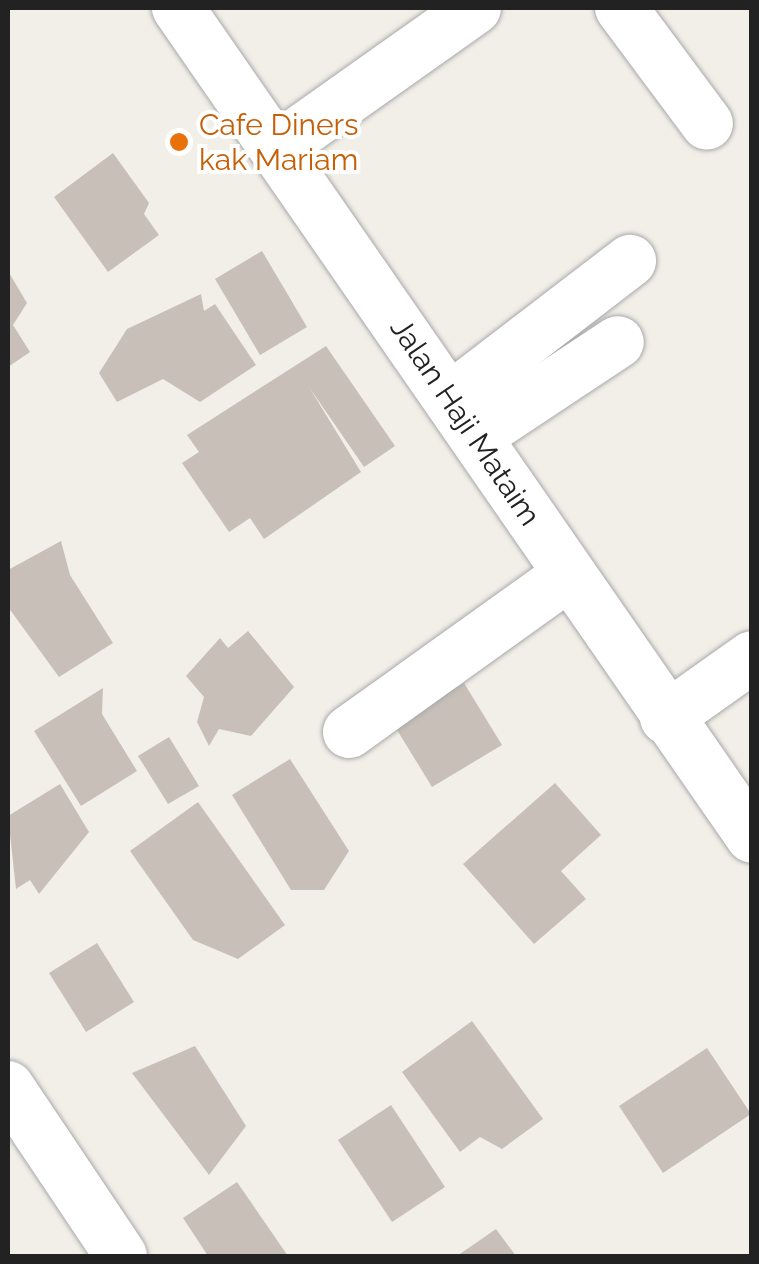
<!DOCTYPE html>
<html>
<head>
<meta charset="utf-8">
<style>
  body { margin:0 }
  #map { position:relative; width:759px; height:1264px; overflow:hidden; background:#f2efe9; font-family:Raleway,sans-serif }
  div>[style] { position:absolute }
  .building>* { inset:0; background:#c7bfb8 }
  .roads { filter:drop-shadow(0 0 2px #a9a9a9) drop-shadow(0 0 2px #a9a9a9) }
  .minor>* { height:52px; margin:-26px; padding:0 26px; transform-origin:26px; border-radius:26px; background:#fff }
  .dots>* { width:28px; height:28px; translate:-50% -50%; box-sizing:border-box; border:5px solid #fff; border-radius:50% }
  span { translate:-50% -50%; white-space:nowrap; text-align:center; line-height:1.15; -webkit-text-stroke:8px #fff; paint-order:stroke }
  .food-label { font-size:30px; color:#c56008 }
  .left { translate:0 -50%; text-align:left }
  .street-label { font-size:30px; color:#222 }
  .frame { position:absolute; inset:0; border:10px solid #222; pointer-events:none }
</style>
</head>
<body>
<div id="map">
  <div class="building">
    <i style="clip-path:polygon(113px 153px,149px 203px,144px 214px,159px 235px,108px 272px,54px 197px)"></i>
    <i style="clip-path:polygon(262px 251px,307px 327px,260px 355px,215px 279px)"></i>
    <i style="clip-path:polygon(8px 271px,27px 303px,13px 325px,30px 352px,8px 367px)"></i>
    <i style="clip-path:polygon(201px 294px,204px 311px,215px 304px,256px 365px,200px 402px,163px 379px,117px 402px,99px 373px,127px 329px)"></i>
    <i style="clip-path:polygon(326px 346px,395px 446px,364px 467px,309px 387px,361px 472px,264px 539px,250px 518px,229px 532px,182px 463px,199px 452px,187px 435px)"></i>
    <i style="clip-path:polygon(61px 541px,70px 575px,113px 643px,59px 677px,8px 607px,8px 570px)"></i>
    <i style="clip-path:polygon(248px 631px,294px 687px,251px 736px,219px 729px,209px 746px,197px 722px,204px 697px,186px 676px,220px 638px,228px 648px)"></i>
    <i style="clip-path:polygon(464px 683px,502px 745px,432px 787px,394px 725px)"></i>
    <i style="clip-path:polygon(103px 688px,102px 714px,137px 771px,81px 806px,34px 731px)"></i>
    <i style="clip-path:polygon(169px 737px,199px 786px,168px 804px,138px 756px)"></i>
    <i style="clip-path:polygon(290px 759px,349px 851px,324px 890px,291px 890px,232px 795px)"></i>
    <i style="clip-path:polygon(555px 783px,601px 835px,561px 871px,586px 899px,534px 944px,463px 864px)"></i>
    <i style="clip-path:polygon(60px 784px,89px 832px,39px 894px,30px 880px,16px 889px,8px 816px)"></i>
    <i style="clip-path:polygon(198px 802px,285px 925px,238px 959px,193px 940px,130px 851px)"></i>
    <i style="clip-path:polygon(97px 943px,134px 1002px,86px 1032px,49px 973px)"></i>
    <i style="clip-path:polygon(472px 1021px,543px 1119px,502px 1149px,480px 1137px,460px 1152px,402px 1072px)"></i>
    <i style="clip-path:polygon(195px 1046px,246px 1126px,209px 1175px,132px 1073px)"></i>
    <i style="clip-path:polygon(707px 1048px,751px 1114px,663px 1173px,619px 1106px)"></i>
    <i style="clip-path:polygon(391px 1105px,445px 1187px,392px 1222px,338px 1140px)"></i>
    <i style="clip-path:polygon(237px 1182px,288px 1256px,208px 1256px,183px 1218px)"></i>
    <i style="clip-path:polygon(496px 1229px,516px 1256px,457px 1256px)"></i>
  </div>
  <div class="roads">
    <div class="minor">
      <i style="left:178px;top:8px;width:1008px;rotate:55.3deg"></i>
      <i style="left:621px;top:8px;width:144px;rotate:53.4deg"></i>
      <i style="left:279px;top:147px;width:240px;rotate:-35.3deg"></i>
      <i style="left:450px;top:399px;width:227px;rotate:-37.5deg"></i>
      <i style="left:476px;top:436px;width:170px;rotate:-33.5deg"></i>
      <i style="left:666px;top:718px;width:105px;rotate:-35.3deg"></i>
      <i style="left:349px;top:732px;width:269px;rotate:-35.6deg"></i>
      <i style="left:8px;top:1087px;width:203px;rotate:56.2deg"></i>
    </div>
  </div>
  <div class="dots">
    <i style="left:179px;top:142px;background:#e8710a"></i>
  </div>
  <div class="food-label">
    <span class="left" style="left:199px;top:142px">Cafe Diners<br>kak Mariam</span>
  </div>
  <div class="street-label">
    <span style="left:465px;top:422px;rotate:56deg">Jalan Haji Mataim</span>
  </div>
  <div class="frame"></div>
</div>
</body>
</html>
